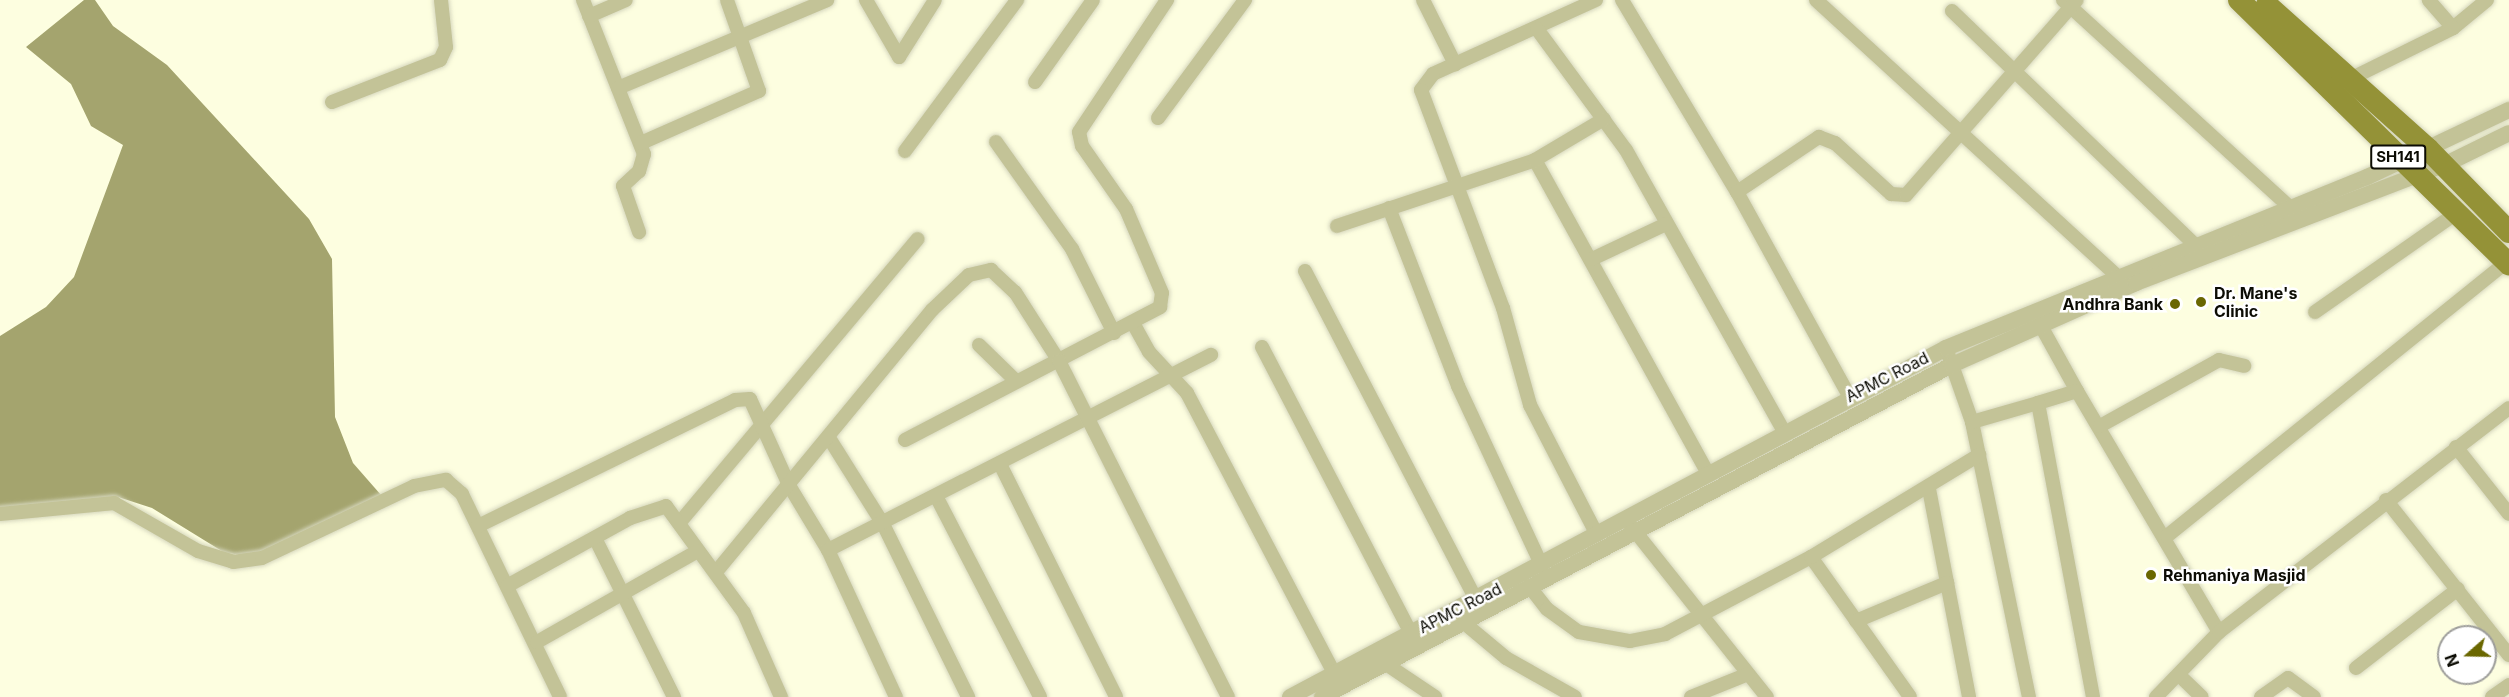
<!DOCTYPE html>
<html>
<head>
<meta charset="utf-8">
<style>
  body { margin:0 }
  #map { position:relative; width:2509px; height:697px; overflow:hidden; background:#fdfee0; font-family:Inter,sans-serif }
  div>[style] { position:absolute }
  .water>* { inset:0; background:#a4a46e }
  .roads { filter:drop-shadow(0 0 2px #d6d7bd) drop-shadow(0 0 2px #d6d7bd) }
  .minor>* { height:14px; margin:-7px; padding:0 7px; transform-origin:7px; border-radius:7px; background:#c3c397 }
  .tertiary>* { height:16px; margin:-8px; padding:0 8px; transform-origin:8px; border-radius:8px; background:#c3c397 }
  .primary>* { height:22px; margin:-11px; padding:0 11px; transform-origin:11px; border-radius:11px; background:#949237 }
  .dots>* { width:16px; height:16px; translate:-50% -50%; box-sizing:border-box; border:3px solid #fff; border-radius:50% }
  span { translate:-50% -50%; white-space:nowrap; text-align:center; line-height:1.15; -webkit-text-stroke:5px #fff; paint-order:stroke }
  .shield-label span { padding:2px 4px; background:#fff; border:2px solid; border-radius:4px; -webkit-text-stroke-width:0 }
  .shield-label { font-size:15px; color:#0c0c04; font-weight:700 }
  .poi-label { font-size:16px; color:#0c0c04; font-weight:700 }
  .left { translate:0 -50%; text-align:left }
  .right { translate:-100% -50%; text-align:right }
  .street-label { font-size:16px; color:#0c0c04 }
  .north { position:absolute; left:2437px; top:625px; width:60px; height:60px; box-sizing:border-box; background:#fff; border:2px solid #9e9e9b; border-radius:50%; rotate:250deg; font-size:16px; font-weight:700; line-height:24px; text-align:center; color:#0c0c04 }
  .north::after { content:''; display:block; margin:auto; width:21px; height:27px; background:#6a6700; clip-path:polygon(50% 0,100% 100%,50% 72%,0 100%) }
</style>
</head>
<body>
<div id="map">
  <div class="water">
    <i style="clip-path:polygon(84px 0,95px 0,113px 26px,167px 65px,309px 219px,332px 259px,335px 417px,353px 463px,381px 495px,262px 557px,225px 553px,152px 508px,118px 497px,0 512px,0 336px,46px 307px,74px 277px,123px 145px,91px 126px,71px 84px,26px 47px)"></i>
  </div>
  <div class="roads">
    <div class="minor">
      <i style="left:583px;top:0;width:166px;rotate:68.4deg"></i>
      <i style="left:644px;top:154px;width:18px;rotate:106deg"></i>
      <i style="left:639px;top:171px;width:22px;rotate:137deg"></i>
      <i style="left:623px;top:186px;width:49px;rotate:70.8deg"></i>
      <i style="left:866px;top:0;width:66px;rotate:59.9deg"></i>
      <i style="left:899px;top:57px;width:67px;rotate:-57.7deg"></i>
      <i style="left:1423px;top:0;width:72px;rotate:63.4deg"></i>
      <i style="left:1596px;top:0;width:179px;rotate:155.6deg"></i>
      <i style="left:1433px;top:74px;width:20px;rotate:127deg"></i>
      <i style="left:1421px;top:90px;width:233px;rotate:69.4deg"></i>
      <i style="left:1503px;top:308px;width:101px;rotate:74.4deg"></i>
      <i style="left:1530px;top:405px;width:146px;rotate:62.7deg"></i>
      <i style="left:1622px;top:0;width:224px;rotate:59.1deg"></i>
      <i style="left:1737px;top:192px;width:233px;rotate:61.2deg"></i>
      <i style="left:1816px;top:0;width:408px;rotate:42.5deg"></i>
      <i style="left:2063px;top:0;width:309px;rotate:42.4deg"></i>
      <i style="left:1952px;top:11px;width:336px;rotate:43.9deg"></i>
      <i style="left:589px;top:16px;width:40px;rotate:-23.4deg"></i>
      <i style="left:2453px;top:28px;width:44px;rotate:-39.5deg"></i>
      <i style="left:1537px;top:29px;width:150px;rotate:53.7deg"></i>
      <i style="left:1626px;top:150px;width:323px;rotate:60.7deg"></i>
      <i style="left:2348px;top:80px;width:117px;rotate:-26.3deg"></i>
      <i style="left:2453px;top:28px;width:37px;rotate:-131deg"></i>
      <i style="left:1035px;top:82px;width:100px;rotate:-54.7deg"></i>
      <i style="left:618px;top:88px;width:227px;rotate:-22.8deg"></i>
      <i style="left:332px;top:102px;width:116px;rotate:-21.3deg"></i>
      <i style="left:440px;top:60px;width:14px;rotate:-65deg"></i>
      <i style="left:446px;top:47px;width:47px;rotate:-96.1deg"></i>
      <i style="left:1158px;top:118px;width:147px;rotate:-53.6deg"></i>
      <i style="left:996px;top:142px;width:131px;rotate:54.6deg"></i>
      <i style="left:1072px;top:249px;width:94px;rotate:63.4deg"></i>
      <i style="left:641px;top:143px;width:129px;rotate:-23.8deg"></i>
      <i style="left:759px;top:91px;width:96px;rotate:-109.4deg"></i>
      <i style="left:905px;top:151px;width:188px;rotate:-53.4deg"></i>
      <i style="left:1535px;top:160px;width:359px;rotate:61.1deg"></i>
      <i style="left:1737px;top:192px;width:99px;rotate:-33.9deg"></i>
      <i style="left:1819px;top:137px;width:17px;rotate:21deg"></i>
      <i style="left:1835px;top:143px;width:76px;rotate:42.3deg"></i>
      <i style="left:1891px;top:194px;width:15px;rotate:4deg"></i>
      <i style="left:1906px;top:195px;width:259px;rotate:-48.8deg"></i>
      <i style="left:1389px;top:208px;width:191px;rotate:68.8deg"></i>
      <i style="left:1458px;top:386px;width:199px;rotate:65deg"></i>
      <i style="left:1337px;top:226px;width:209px;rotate:-18.4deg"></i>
      <i style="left:1535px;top:160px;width:80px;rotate:-30.7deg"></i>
      <i style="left:1592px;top:259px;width:82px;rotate:-25.3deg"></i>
      <i style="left:1305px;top:271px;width:370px;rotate:62.5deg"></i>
      <i style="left:2315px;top:312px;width:171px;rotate:-35deg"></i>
      <i style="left:2036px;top:317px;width:85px;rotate:61deg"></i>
      <i style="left:2077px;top:391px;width:41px;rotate:162.9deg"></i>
      <i style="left:2038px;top:403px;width:299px;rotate:79.4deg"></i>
      <i style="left:1133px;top:323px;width:33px;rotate:61deg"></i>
      <i style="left:1149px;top:352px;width:56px;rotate:47.2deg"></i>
      <i style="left:1187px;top:393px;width:316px;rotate:62.3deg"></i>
      <i style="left:979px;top:345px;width:52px;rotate:44.2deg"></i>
      <i style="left:1262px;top:347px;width:322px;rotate:62.5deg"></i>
      <i style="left:1946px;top:348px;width:78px;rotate:70.6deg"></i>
      <i style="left:1972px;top:422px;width:281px;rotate:78.3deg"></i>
      <i style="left:2077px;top:391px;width:280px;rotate:59.5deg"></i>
      <i style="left:1972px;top:422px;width:69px;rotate:-16.1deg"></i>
      <i style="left:2100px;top:426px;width:136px;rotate:-29deg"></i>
      <i style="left:2219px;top:360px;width:26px;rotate:13deg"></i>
      <i style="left:829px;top:438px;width:102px;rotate:57.9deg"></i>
      <i style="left:883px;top:524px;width:193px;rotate:63.8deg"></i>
      <i style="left:905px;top:440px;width:288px;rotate:-27.5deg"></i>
      <i style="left:1160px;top:307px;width:14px;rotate:-82deg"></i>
      <i style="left:1162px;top:293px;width:91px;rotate:-113.2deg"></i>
      <i style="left:1126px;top:209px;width:77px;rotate:-124.9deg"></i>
      <i style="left:1082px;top:146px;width:14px;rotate:-102deg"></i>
      <i style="left:1079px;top:132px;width:159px;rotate:-56.3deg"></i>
      <i style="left:2456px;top:447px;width:85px;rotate:51.7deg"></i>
      <i style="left:1000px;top:464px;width:260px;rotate:63.5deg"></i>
      <i style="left:1929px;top:489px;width:212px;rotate:79.1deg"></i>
      <i style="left:936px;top:496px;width:226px;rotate:62.6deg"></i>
      <i style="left:2386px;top:500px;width:198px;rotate:51.6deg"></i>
      <i style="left:0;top:514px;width:115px;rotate:-5.5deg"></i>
      <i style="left:114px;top:503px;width:97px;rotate:29.7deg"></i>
      <i style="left:198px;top:551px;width:37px;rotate:17deg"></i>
      <i style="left:233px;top:562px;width:29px;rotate:-8deg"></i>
      <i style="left:262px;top:558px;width:168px;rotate:-25.3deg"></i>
      <i style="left:414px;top:486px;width:33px;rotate:-11deg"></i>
      <i style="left:446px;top:480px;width:21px;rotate:41deg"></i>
      <i style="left:462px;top:494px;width:225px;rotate:64.2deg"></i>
      <i style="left:681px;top:521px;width:368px;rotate:-50deg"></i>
      <i style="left:1630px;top:525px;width:220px;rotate:51.5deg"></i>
      <i style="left:478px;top:526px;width:286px;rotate:-26.1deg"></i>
      <i style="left:735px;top:400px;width:15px;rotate:-4deg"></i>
      <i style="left:750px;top:399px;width:97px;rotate:65.6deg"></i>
      <i style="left:790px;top:487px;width:74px;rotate:58.9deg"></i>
      <i style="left:828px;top:550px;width:162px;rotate:65.2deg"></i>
      <i style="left:2167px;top:536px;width:437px;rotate:-38.9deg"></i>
      <i style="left:595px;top:538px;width:178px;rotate:63.6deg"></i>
      <i style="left:828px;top:550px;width:430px;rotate:-27deg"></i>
      <i style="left:1811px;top:557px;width:171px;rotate:54.7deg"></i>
      <i style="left:716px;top:572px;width:340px;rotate:-50.5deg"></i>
      <i style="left:932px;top:310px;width:51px;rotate:-43.4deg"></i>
      <i style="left:969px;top:275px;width:23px;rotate:-13deg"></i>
      <i style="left:991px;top:270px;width:33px;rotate:43deg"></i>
      <i style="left:1015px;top:292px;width:82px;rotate:57.5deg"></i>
      <i style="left:1059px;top:361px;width:376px;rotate:63.3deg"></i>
      <i style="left:507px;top:586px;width:141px;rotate:-28.9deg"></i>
      <i style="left:630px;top:518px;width:38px;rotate:-18deg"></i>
      <i style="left:666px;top:506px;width:132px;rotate:53.9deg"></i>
      <i style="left:744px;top:613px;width:92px;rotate:66.2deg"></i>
      <i style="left:1529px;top:586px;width:29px;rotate:52deg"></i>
      <i style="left:1547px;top:609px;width:39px;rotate:36deg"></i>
      <i style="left:1579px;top:632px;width:52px;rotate:10deg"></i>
      <i style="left:1630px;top:641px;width:36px;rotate:-11deg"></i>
      <i style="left:1665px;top:634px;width:165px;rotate:-27.8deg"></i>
      <i style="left:1811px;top:557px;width:197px;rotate:-31.3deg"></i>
      <i style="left:1856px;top:621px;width:99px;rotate:-22.7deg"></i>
      <i style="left:1463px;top:622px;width:56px;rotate:39.9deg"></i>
      <i style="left:1506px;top:658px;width:79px;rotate:29.5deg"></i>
      <i style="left:537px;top:642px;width:185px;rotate:-29.5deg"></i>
      <i style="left:1383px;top:662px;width:63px;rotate:33.9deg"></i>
      <i style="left:2356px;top:668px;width:129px;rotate:-37.8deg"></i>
      <i style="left:2180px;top:676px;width:30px;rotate:44deg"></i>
      <i style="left:1691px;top:697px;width:61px;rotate:-22deg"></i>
      <i style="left:2156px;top:697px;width:91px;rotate:-45.9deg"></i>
      <i style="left:2219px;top:632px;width:366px;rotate:-37.7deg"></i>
      <i style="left:2261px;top:697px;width:33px;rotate:-35deg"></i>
      <i style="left:2288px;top:678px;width:32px;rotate:36deg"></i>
      <i style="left:2492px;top:697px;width:21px;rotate:-35deg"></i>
    </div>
    <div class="tertiary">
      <i style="left:1290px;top:697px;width:743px;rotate:-28.01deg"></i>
      <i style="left:1946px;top:348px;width:454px;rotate:-22.1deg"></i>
      <i style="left:2367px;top:177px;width:157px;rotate:-25.3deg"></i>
      <i style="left:1322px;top:697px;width:712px;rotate:-27.79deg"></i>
      <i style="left:1952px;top:365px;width:201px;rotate:-24deg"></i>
      <i style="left:2136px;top:283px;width:330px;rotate:-21deg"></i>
      <i style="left:2444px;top:165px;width:72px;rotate:-26.2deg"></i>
    </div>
    <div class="primary">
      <i style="left:2239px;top:0;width:378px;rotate:44.4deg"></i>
      <i style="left:2267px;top:5px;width:216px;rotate:41.8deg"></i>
      <i style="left:2428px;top:149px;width:116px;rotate:45.7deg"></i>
    </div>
  </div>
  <div class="dots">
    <i style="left:2201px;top:302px;background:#6a6700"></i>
    <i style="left:2175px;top:304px;background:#6a6700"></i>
    <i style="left:2151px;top:575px;background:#6a6700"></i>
  </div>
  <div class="shield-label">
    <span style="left:2398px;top:157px">SH141</span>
  </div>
  <div class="poi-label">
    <span class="left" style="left:2214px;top:302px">Dr. Mane's<br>Clinic</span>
    <span class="right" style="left:2163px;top:304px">Andhra Bank</span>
    <span class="left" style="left:2163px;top:575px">Rehmaniya Masjid</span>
  </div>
  <div class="street-label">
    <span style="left:1887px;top:377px;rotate:-27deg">APMC Road</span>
    <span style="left:1460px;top:608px;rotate:-27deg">APMC Road</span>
  </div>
  <div class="north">N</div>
</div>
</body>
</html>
